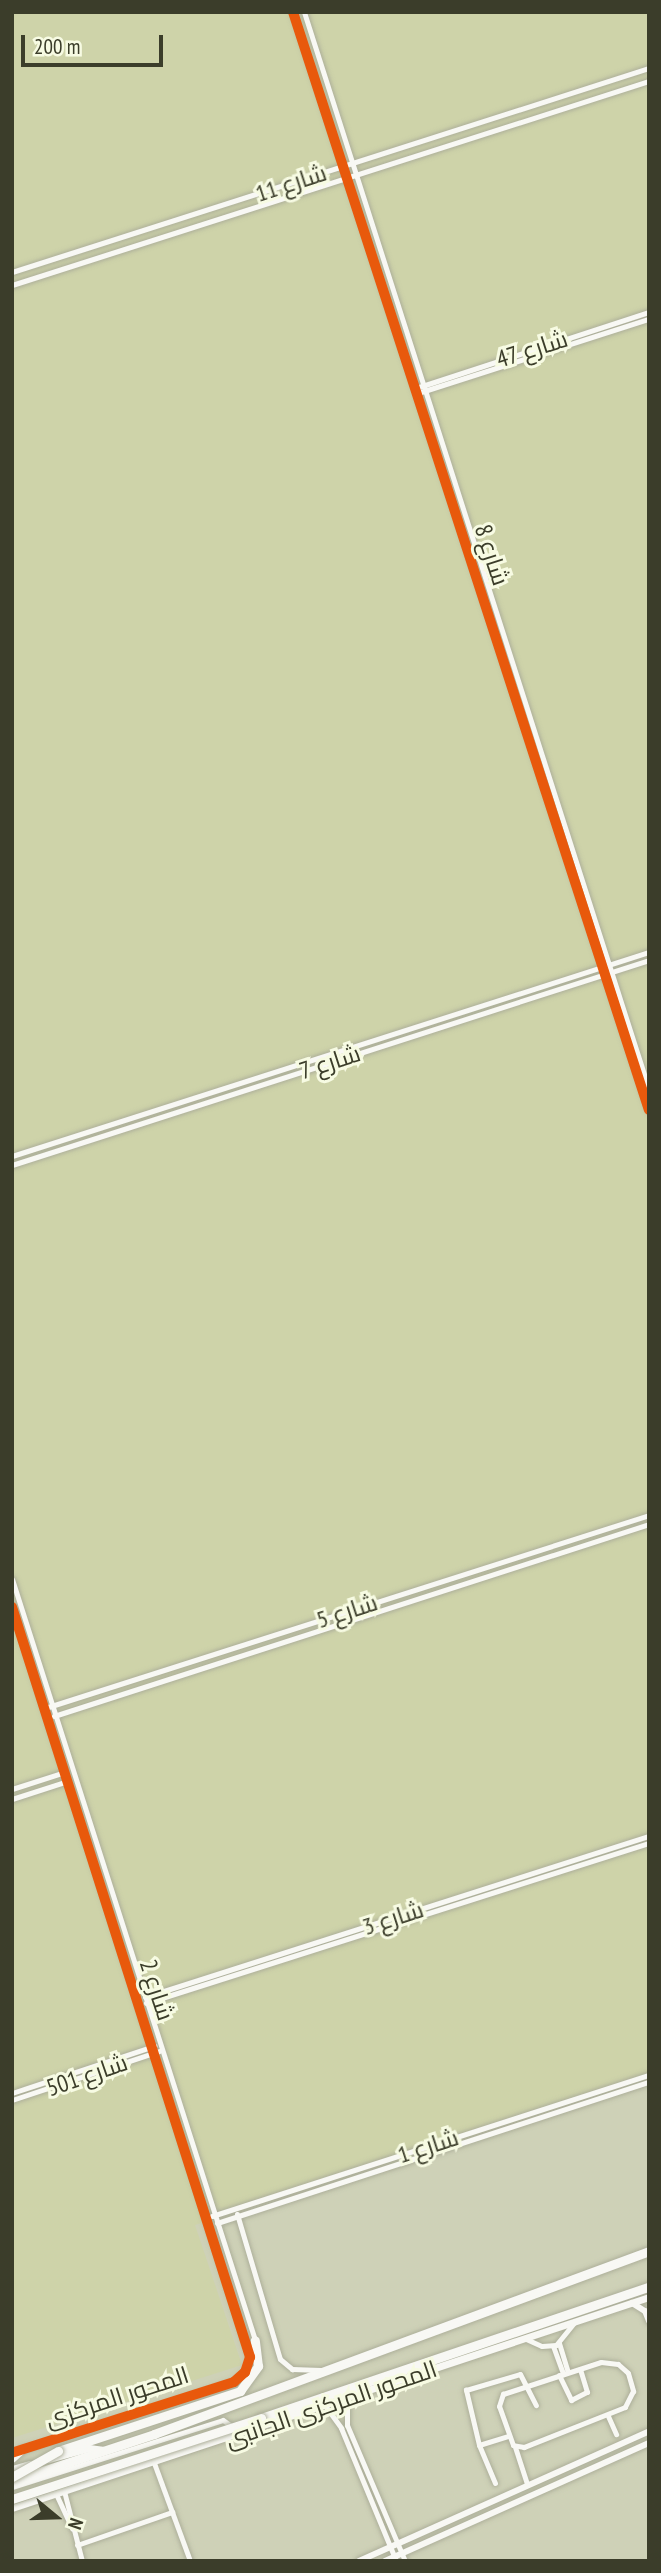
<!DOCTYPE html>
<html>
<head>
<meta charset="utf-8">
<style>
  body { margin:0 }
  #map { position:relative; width:661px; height:2573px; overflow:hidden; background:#ced1b7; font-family:"PT Sans Narrow",Cairo,sans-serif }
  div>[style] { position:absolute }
  .built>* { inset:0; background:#ced3a9 }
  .roads { filter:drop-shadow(0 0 2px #adaf9a) drop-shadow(0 0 2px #adaf9a) }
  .minor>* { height:5px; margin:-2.5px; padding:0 2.5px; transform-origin:2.5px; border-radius:2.5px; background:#f8f8f4 }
  .tertiary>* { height:6px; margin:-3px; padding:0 3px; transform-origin:3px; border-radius:3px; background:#f8f8f4 }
  .secondary>* { height:7px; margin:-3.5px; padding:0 3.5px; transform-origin:3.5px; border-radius:3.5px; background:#f8f8f4 }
  .trunk>* { height:9px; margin:-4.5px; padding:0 4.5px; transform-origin:4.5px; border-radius:4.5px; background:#f8f8f4 }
  .bridges { filter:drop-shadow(0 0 2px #adaf9a) drop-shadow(0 0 2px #adaf9a) }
  .trunk-bridge>* { height:9px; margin:-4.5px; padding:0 4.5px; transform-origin:4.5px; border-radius:4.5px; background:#f8f8f4 }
  .cycleway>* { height:10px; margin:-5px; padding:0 5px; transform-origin:5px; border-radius:5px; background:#e8590c }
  span { translate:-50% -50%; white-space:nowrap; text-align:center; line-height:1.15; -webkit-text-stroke:6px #f7fbe3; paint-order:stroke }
  .street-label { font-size:24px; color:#3b3d2a }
  .frame { position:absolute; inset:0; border:14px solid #3b3d2a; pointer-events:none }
  .north { position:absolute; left:21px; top:2482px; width:70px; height:70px; -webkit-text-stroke:5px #f7fbe3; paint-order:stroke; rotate:109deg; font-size:19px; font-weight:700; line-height:28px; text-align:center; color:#3b3d2a }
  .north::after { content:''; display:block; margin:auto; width:24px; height:32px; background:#3b3d2a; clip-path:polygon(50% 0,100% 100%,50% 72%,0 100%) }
  .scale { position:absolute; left:21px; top:35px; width:142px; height:32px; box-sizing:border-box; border:4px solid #3b3d2a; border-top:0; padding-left:9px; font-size:21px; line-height:24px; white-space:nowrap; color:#3b3d2a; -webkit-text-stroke:5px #f7fbe3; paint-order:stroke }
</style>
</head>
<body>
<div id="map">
  <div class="built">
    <i style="clip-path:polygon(12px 12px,649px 12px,649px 2079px,195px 2225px,242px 2365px,12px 2438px)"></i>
  </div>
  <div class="roads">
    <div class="minor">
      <i style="left:293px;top:12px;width:1154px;rotate:72.04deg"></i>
      <i style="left:304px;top:12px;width:1132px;rotate:72.25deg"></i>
      <i style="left:12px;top:272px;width:669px;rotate:-17.76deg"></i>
      <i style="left:12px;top:285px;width:669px;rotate:-17.76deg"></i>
      <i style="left:419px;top:387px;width:242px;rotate:-18.1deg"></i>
      <i style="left:421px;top:392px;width:239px;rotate:-17.8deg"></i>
      <i style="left:12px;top:1156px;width:669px;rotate:-17.76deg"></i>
      <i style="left:12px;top:1165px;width:669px;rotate:-17.84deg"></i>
      <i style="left:12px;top:1579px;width:799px;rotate:72.29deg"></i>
      <i style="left:12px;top:1607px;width:787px;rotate:72.39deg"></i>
      <i style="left:250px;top:2357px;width:16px;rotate:108deg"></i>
      <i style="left:245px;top:2372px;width:15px;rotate:138deg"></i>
      <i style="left:234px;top:2382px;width:233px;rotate:162.3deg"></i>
      <i style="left:45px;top:1708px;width:634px;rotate:-17.72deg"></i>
      <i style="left:54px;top:1716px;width:625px;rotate:-17.88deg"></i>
      <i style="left:12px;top:1789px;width:56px;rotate:-17.8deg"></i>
      <i style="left:12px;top:1799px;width:59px;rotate:-17.8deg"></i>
      <i style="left:145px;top:1997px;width:529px;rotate:-17.72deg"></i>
      <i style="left:146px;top:2003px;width:528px;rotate:-17.65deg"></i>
      <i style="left:12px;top:2093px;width:150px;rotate:-18.3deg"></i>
      <i style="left:12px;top:2100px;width:155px;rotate:-18.4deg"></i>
      <i style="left:237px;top:2214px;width:151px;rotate:73.5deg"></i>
      <i style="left:280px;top:2359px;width:16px;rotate:40deg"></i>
      <i style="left:292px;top:2369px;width:29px;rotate:2deg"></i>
      <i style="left:212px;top:2216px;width:459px;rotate:-17.9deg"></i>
      <i style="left:217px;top:2223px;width:454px;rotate:-18.1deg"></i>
      <i style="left:526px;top:2339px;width:17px;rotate:24deg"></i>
      <i style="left:542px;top:2346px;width:14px;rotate:-4deg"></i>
      <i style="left:556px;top:2345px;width:28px;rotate:-51deg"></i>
      <i style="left:559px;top:2343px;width:30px;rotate:73deg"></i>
      <i style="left:553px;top:2346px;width:30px;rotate:70deg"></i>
      <i style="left:601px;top:2362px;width:17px;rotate:7deg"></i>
      <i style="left:618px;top:2364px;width:13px;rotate:42deg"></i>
      <i style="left:628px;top:2373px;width:19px;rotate:74deg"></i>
      <i style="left:633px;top:2391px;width:18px;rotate:117deg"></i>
      <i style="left:625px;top:2407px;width:109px;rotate:158.4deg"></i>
      <i style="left:524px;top:2447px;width:11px;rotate:-170deg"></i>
      <i style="left:513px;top:2445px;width:41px;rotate:-109.7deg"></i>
      <i style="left:499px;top:2406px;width:13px;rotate:-72deg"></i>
      <i style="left:503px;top:2394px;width:103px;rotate:-18.1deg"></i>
      <i style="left:559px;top:2375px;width:28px;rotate:64deg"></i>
      <i style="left:571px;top:2400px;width:18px;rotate:-27deg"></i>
      <i style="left:587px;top:2392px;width:24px;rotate:-107deg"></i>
      <i style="left:347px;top:2399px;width:26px;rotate:90deg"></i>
      <i style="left:347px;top:2425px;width:148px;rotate:66.9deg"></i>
      <i style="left:326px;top:2407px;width:26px;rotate:54deg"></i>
      <i style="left:341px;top:2428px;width:144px;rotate:67.5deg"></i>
      <i style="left:608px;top:2416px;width:20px;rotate:66deg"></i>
      <i style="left:479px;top:2445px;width:30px;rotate:-17deg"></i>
      <i style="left:515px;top:2447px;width:40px;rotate:72deg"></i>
      <i style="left:154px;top:2463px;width:104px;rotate:69.8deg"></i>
      <i style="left:495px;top:2483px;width:41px;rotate:-112.8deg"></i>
      <i style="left:479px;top:2445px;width:57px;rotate:-103.3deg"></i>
      <i style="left:466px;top:2390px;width:56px;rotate:-16.5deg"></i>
      <i style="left:520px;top:2374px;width:35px;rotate:63deg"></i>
      <i style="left:12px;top:2487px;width:221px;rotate:-17.6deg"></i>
      <i style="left:223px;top:2420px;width:14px;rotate:36deg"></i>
      <i style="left:64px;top:2491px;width:72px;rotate:75.6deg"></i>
      <i style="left:56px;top:2494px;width:38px;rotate:65deg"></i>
      <i style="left:77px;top:2545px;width:101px;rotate:-19.2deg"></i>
    </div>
    <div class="tertiary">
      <i style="left:632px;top:2303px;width:15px;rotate:32deg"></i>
      <i style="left:645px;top:2311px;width:11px;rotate:68deg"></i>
      <i style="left:359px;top:2561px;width:318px;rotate:-24.1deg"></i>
      <i style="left:385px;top:2561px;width:289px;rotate:-24.1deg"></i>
    </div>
    <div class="secondary">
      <i style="left:12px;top:2459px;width:15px;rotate:-42deg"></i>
      <i style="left:48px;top:2459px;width:42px;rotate:-15deg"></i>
      <i style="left:89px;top:2448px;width:15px;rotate:8deg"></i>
      <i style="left:12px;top:2469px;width:18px;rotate:-16deg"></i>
      <i style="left:12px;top:2508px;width:671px;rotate:-18.33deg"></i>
    </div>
    <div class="trunk">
      <i style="left:261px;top:2418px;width:410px;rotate:-18.7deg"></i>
      <i style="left:58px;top:2451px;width:192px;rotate:-18.2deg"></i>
      <i style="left:240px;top:2391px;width:31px;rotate:-54deg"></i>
      <i style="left:258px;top:2366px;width:26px;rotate:-97deg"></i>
      <i style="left:12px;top:2481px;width:150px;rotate:-18.3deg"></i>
      <i style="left:154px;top:2434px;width:528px;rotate:-20.29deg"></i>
    </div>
  </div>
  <div class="bridges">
    <div class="trunk-bridge">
      <i style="left:12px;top:2477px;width:53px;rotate:-29.5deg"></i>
      <i style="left:12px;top:2499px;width:262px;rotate:-18deg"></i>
    </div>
  </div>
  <div class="cycleway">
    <i style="left:293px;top:12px;width:1154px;rotate:72.04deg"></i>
    <i style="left:12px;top:1607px;width:787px;rotate:72.39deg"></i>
    <i style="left:250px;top:2357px;width:16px;rotate:108deg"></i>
    <i style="left:245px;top:2372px;width:15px;rotate:138deg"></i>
    <i style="left:234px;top:2382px;width:233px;rotate:162.3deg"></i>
  </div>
  <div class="street-label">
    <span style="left:291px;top:183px;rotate:-18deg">شارع 11</span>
    <span style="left:532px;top:349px;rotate:-18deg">شارع 47</span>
    <span style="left:492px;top:555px;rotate:72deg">شارع 8</span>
    <span style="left:330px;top:1062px;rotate:-18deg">شارع 7</span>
    <span style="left:347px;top:1611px;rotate:-18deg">شارع 5</span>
    <span style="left:393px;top:1918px;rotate:-18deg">شارع 3</span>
    <span style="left:157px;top:1990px;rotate:72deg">شارع 2</span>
    <span style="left:87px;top:2075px;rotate:-19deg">شارع 501</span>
    <span style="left:428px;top:2146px;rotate:-18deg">شارع 1</span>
    <span style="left:117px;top:2397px;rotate:-18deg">المحور المركزى</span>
    <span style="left:331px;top:2404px;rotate:-19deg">المحور المركزى الجانبى</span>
  </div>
  <div class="frame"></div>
  <div class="north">N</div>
  <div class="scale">200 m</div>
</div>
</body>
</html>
